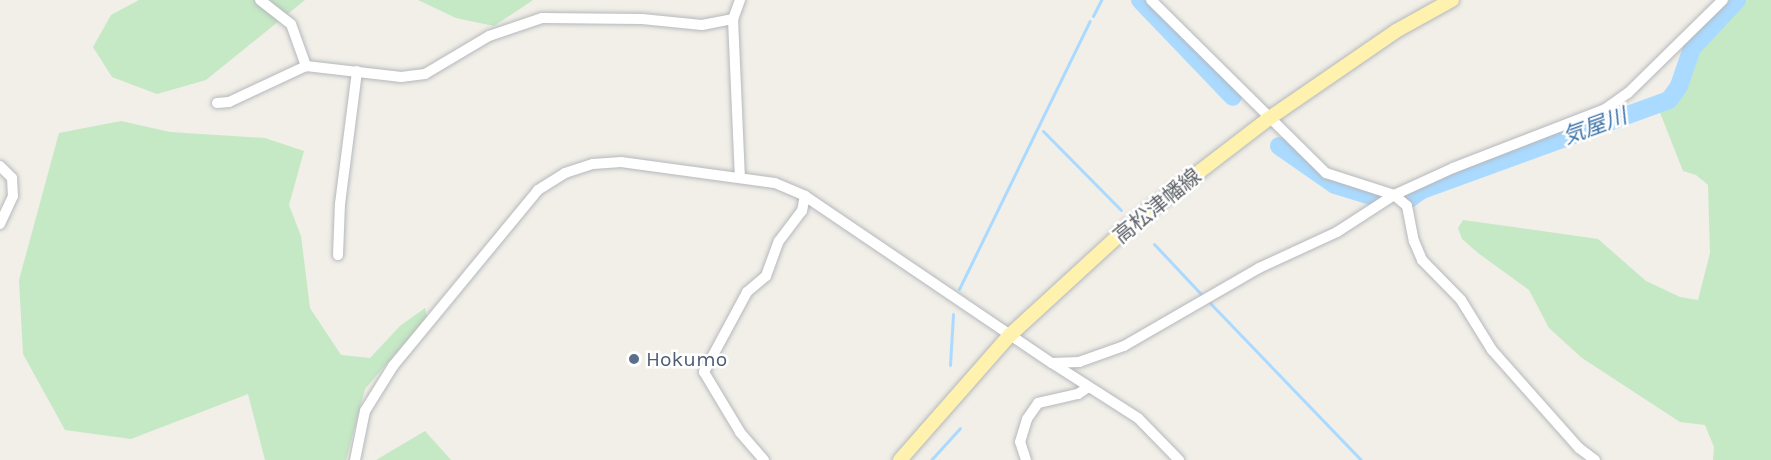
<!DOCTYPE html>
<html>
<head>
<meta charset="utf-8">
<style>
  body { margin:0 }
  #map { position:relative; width:1771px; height:460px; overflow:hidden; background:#f1efe8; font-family:Karla,"Noto Sans JP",sans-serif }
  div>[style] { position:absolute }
  .green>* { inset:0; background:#c5e8c5 }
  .stream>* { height:3px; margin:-1.5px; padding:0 1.5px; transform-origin:1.5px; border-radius:1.5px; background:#aadaff }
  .river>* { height:18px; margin:-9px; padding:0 9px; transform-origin:9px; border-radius:9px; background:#aadaff }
  .roads { filter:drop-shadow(0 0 2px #b5b8bc) drop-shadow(0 0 2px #b5b8bc) }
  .minor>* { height:10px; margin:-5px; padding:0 5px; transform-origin:5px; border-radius:5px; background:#fff }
  .major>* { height:14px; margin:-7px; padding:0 7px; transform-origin:7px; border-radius:7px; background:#fff2af }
  .dots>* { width:16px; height:16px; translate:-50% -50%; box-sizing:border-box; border:3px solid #fff; border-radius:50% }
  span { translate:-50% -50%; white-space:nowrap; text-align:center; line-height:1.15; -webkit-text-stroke:5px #fff; paint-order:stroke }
  .street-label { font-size:21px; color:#5f6368 }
  .service-label { font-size:21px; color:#4e5e75 }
  .left { translate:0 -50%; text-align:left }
  .water-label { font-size:22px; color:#4174aa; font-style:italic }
</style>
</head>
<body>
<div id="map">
  <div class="green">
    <i style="clip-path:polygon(139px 0,305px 0,206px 80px,157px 94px,112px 77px,93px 47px,111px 15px)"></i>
    <i style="clip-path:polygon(418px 0,533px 0,494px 26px,456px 18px)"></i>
    <i style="clip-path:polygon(1747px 0,1771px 0,1771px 460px,1713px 460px,1714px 447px,1705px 425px,1680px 422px,1582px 358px,1549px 328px,1529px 290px,1478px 253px,1462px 239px,1458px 228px,1463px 220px,1598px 239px,1646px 281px,1680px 297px,1698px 300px,1710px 253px,1708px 185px,1696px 175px,1683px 171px,1659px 110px,1704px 45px)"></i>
    <i style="clip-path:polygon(121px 121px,170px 132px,265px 138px,304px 151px,289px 205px,301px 236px,310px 308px,341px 355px,370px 358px,400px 326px,425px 308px,427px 317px,365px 389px,346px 460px,265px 460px,248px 394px,131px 439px,65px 430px,23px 354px,19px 280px,59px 133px)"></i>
    <i style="clip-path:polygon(425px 431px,451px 460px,376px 460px)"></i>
  </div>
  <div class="stream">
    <i style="left:1093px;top:16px;width:18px;rotate:-63deg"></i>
    <i style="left:1043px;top:131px;width:111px;rotate:45.4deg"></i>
    <i style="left:1154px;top:244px;width:69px;rotate:46.8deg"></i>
    <i style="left:959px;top:289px;width:298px;rotate:-64deg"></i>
    <i style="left:1210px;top:303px;width:218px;rotate:46.1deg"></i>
    <i style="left:950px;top:365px;width:51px;rotate:-86.6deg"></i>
    <i style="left:931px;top:460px;width:43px;rotate:-47.8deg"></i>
  </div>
  <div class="river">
    <i style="left:1140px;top:0;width:134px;rotate:46.2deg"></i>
    <i style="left:1279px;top:146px;width:68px;rotate:34.9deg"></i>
    <i style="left:1335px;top:185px;width:39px;rotate:17deg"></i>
    <i style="left:1408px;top:200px;width:17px;rotate:-36deg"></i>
    <i style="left:1422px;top:190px;width:263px;rotate:-20deg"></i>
    <i style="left:1669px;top:100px;width:17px;rotate:-54deg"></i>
    <i style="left:1679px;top:86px;width:40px;rotate:-71.1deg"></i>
    <i style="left:1692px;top:48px;width:66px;rotate:-46.8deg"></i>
  </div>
  <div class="roads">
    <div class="minor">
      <i style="left:260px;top:0;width:39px;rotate:38deg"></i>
      <i style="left:291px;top:24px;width:45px;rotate:70.3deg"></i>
      <i style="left:306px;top:66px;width:96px;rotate:6.6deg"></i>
      <i style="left:401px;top:77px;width:24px;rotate:-7deg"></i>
      <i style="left:425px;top:74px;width:74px;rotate:-30.7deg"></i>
      <i style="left:489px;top:36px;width:56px;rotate:-18.8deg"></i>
      <i style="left:542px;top:18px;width:100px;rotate:0.6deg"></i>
      <i style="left:642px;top:19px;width:60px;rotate:5.7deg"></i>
      <i style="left:702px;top:25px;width:32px;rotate:-11deg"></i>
      <i style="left:740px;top:0;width:20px;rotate:110deg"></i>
      <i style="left:733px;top:19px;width:159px;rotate:87.5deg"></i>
      <i style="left:1151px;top:0;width:246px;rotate:44.7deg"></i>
      <i style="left:1326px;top:173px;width:71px;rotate:17.9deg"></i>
      <i style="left:1394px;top:195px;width:17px;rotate:40deg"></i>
      <i style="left:1407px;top:206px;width:36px;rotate:79deg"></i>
      <i style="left:1414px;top:241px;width:21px;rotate:67deg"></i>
      <i style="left:1422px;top:260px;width:56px;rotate:45.7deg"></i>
      <i style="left:1461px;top:300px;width:59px;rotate:58.2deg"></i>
      <i style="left:1492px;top:350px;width:131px;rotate:48.4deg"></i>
      <i style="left:1579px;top:448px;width:20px;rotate:37deg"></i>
      <i style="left:217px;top:103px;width:12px;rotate:-5deg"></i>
      <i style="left:229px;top:102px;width:85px;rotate:-25.1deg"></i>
      <i style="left:0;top:166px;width:17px;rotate:45deg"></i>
      <i style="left:12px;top:178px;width:18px;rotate:87deg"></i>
      <i style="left:13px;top:196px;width:31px;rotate:115deg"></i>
      <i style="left:338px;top:255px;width:51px;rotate:-87.8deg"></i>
      <i style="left:340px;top:204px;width:134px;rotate:-82.7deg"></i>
      <i style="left:1052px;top:363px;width:102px;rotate:32.6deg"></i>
      <i style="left:1138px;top:418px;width:59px;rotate:45.7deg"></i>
      <i style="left:355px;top:460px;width:50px;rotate:-78.5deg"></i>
      <i style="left:365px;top:411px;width:53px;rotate:-58.1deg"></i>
      <i style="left:393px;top:366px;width:228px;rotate:-50.5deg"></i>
      <i style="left:538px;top:190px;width:32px;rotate:-32deg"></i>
      <i style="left:565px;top:173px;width:29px;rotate:-18deg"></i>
      <i style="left:593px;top:164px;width:28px;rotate:-4deg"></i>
      <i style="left:621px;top:162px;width:155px;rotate:7.8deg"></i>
      <i style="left:775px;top:183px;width:33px;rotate:23deg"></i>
      <i style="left:805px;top:196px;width:298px;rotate:34.1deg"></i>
      <i style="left:1052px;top:363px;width:27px;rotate:-2deg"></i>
      <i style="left:1079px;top:362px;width:48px;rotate:-19.6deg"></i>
      <i style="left:1124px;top:346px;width:156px;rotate:-30deg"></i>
      <i style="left:1259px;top:268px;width:86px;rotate:-24.8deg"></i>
      <i style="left:1337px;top:232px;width:68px;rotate:-33deg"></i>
      <i style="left:1394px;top:195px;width:65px;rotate:-24.6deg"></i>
      <i style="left:1453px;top:168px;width:163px;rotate:-21.2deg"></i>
      <i style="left:1605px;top:109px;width:28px;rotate:-35deg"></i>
      <i style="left:1628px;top:93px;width:133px;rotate:-44.4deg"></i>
      <i style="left:764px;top:460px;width:37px;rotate:-131deg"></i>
      <i style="left:740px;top:432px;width:70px;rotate:-121deg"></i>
      <i style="left:704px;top:372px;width:91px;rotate:-61.7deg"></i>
      <i style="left:747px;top:292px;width:25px;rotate:-40deg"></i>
      <i style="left:766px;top:276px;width:37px;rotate:-70deg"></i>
      <i style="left:779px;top:241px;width:38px;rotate:-53deg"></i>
      <i style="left:802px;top:211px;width:15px;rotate:-79deg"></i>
      <i style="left:1026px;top:460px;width:19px;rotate:-108deg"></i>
      <i style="left:1020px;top:442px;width:24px;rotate:-73deg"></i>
      <i style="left:1027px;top:419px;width:19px;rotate:-55deg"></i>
      <i style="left:1038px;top:403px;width:41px;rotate:-12.7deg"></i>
      <i style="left:1078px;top:394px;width:11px;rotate:-34deg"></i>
    </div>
    <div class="major">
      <i style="left:900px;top:460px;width:167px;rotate:-48.7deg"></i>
      <i style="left:1010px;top:335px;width:163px;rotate:-42.5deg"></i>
      <i style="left:1130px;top:225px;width:174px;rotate:-37.5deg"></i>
      <i style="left:1268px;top:119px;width:155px;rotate:-34.5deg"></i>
      <i style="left:1396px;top:31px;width:64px;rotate:-29deg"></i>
    </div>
  </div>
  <div class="dots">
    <i style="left:634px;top:359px;background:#5c6f8a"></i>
  </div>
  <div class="street-label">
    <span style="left:1157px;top:206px;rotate:-39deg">高松津幡線</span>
  </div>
  <div class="service-label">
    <span class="left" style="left:646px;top:359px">Hokumo</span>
  </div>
  <div class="water-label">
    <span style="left:1595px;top:127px;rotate:-20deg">気屋川</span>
  </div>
</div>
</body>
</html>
